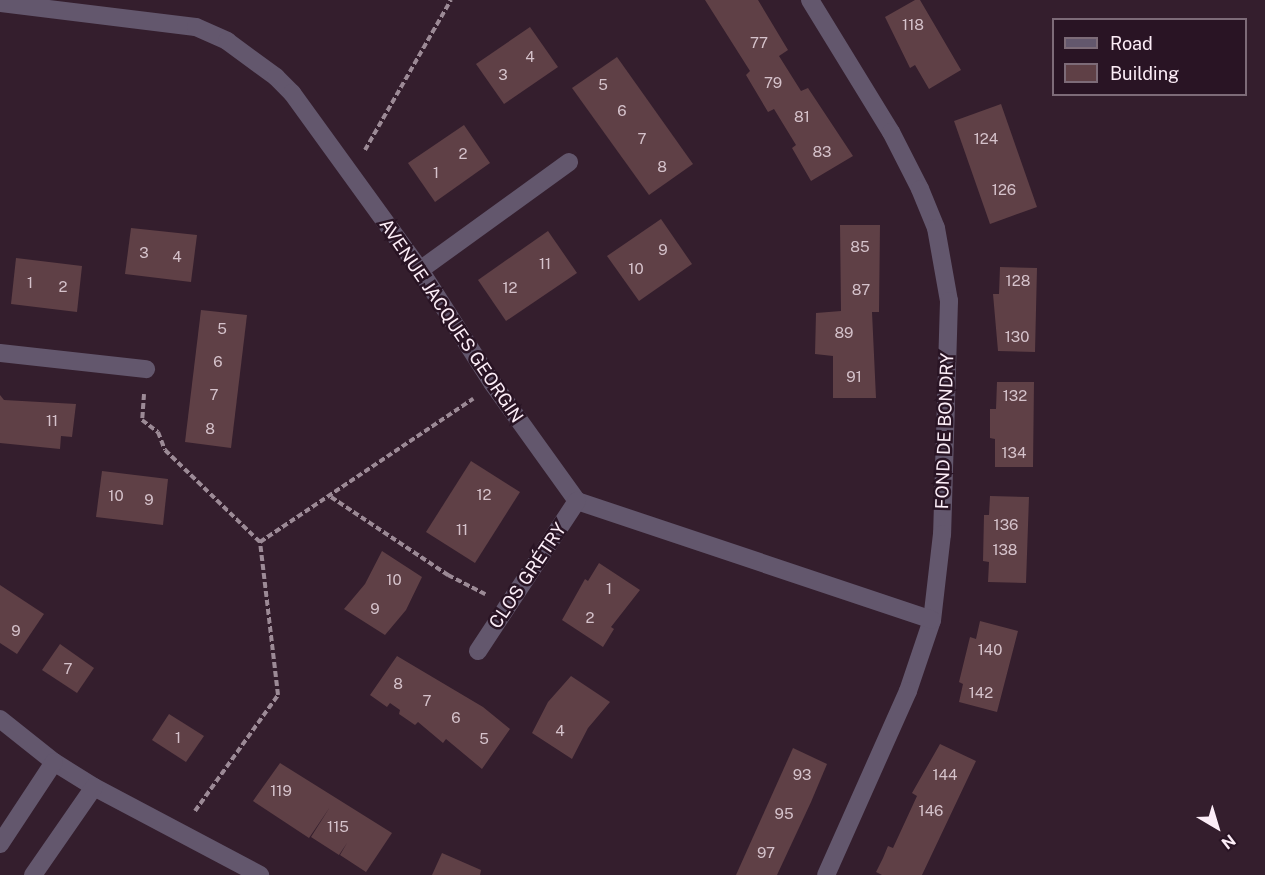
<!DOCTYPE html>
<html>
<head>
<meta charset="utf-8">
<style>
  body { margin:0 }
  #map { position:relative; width:1265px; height:875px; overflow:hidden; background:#341e2d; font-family:"Public Sans",sans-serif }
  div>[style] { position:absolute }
  .building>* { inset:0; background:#5f4046 }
  .path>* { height:4px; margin-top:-2px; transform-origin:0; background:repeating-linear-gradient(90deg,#9c8a96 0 6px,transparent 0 9px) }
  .street>* { height:18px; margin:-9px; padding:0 9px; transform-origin:9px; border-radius:9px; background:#63576d }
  span { translate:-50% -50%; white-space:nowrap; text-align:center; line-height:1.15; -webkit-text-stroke:5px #291424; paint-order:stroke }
  .number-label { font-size:15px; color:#d5c2cb }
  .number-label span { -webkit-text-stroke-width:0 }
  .street-label { font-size:18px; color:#fcedf7 }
  .legend { position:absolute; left:1052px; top:18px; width:195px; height:78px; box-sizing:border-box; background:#291424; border:2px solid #7d6b78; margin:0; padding:8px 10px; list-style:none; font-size:18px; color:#fcedf7 }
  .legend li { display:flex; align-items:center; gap:12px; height:30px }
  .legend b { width:30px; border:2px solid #7d6b78 }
  .north { position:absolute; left:1187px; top:797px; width:60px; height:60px; -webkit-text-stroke:4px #291424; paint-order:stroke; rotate:142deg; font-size:16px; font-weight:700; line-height:24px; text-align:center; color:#fcedf7 }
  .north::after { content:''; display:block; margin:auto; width:21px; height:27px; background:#fcedf7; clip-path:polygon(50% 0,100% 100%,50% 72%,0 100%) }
</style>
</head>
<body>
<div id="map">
  <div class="building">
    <i style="clip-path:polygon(705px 0,758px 0,788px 50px,779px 56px,801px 91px,808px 88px,853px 156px,811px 181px,792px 148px,796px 145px,774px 109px,768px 112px,746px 75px,750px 71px)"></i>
    <i style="clip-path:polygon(915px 0,920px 0,961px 70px,929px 89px,915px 65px,910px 68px,885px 17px)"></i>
    <i style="clip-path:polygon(530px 27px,558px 67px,504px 104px,476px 64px)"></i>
    <i style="clip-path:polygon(617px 57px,693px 164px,649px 195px,572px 88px)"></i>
    <i style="clip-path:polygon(1001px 104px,1037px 207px,990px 224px,954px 121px)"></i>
    <i style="clip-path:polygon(464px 125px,490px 163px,435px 202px,408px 163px)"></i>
    <i style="clip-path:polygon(661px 219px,692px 264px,639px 301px,607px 256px)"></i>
    <i style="clip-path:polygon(840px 225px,880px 225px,879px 312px,872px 312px,876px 398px,833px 398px,833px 356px,815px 354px,816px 313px,841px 311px)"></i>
    <i style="clip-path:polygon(131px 228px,197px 235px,191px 282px,125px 274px)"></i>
    <i style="clip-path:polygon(548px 231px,577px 273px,506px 321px,478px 280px)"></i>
    <i style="clip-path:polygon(16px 258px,82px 266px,77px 312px,11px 304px)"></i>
    <i style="clip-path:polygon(1000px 267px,1037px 268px,1035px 352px,998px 351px,993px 294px,999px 294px)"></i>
    <i style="clip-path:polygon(201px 310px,247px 315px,231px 448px,185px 442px)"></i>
    <i style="clip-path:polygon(997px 382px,1034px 382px,1033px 467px,995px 467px,995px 439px,990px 438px,990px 409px,996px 409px)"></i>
    <i style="clip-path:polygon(0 395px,4px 400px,76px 404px,72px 437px,61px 436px,60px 449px,0 443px)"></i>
    <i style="clip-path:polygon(471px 461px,520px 492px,475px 563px,426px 532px)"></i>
    <i style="clip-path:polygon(102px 471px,168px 479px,163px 525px,96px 517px)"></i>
    <i style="clip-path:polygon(990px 496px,1029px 497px,1026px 583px,988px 582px,989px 562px,983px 561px,984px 515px,989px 515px)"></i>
    <i style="clip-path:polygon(382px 551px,422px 577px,406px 610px,385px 635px,344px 609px,365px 584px)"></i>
    <i style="clip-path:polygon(599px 563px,640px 590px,611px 627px,614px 629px,603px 647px,562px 620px,585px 579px,588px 581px)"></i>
    <i style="clip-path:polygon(0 585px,44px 614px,17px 654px,0 643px)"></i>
    <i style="clip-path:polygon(980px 621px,1018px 631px,997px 712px,959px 702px,963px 684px,959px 682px,970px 637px,976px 639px)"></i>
    <i style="clip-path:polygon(60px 644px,94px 668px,77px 693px,42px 670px)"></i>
    <i style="clip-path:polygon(397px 656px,483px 707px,510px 729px,482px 769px,446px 739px,443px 743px,418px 722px,415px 725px,399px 714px,400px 710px,390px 703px,387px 707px,370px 695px)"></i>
    <i style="clip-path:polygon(571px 676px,610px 702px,588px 728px,572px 759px,532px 733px,548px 702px)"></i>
    <i style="clip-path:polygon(169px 714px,204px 736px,186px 762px,152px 740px)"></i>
    <i style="clip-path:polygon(940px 744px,976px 761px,922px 875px,882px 875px,876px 872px,883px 858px,888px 846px,893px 848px,917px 796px,912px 793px)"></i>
    <i style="clip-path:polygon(793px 748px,827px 764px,811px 802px,777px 875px,736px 875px)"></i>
    <i style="clip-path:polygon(280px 763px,392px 833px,366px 872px,340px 855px,347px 843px,339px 855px,311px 837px,330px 807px,309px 838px,253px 801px)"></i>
    <i style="clip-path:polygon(442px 853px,481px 870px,480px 875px,432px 875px)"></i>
  </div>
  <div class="path">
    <i style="left:365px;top:150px;width:173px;rotate:-60.2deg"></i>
    <i style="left:144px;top:394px;width:26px;rotate:94deg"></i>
    <i style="left:142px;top:420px;width:20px;rotate:37deg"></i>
    <i style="left:158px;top:432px;width:19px;rotate:69deg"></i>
    <i style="left:165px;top:450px;width:132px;rotate:44.1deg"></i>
    <i style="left:260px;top:542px;width:257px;rotate:-33.9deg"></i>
    <i style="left:331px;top:497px;width:141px;rotate:33.7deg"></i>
    <i style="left:448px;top:575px;width:42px;rotate:27.2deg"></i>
    <i style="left:195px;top:811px;width:143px;rotate:-54.4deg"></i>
    <i style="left:278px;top:695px;width:154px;rotate:-96.7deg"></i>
  </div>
  <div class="street">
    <i style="left:810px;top:0;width:155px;rotate:58.5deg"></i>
    <i style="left:891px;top:132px;width:64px;rotate:63deg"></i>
    <i style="left:920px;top:189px;width:42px;rotate:67.7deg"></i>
    <i style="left:936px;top:228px;width:74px;rotate:79.9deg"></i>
    <i style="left:949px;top:301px;width:233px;rotate:91.7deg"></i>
    <i style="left:942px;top:534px;width:87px;rotate:96.6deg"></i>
    <i style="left:932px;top:620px;width:75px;rotate:108.7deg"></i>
    <i style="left:908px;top:691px;width:201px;rotate:114deg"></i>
    <i style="left:0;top:3px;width:197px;rotate:7deg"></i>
    <i style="left:196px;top:27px;width:34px;rotate:24deg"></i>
    <i style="left:227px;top:41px;width:61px;rotate:36.3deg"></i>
    <i style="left:276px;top:77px;width:23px;rotate:45deg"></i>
    <i style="left:292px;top:93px;width:218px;rotate:54.1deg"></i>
    <i style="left:420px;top:270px;width:135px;rotate:57.4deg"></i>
    <i style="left:493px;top:384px;width:144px;rotate:54.3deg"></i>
    <i style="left:577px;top:501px;width:374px;rotate:18.5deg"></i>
    <i style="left:420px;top:270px;width:184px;rotate:-35.9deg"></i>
    <i style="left:0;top:353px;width:147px;rotate:6.3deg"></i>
    <i style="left:478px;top:651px;width:180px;rotate:-56.6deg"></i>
    <i style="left:0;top:719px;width:69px;rotate:38.5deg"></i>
    <i style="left:54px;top:762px;width:47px;rotate:32deg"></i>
    <i style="left:94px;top:787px;width:188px;rotate:27.9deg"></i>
    <i style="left:0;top:844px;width:98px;rotate:-56.6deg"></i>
    <i style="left:33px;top:875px;width:107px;rotate:-55.3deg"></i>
  </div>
  <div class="number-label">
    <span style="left:913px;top:25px">118</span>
    <span style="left:759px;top:43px">77</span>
    <span style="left:530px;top:57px">4</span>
    <span style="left:503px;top:75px">3</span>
    <span style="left:773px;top:83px">79</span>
    <span style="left:603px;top:85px">5</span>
    <span style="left:622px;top:111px">6</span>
    <span style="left:802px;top:117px">81</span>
    <span style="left:642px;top:139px">7</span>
    <span style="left:986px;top:139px">124</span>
    <span style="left:822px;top:152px">83</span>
    <span style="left:463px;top:154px">2</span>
    <span style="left:662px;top:167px">8</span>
    <span style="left:436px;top:173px">1</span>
    <span style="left:1004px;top:190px">126</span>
    <span style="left:860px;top:247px">85</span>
    <span style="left:663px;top:250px">9</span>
    <span style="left:144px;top:253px">3</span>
    <span style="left:177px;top:257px">4</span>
    <span style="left:545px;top:264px">11</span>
    <span style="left:636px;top:269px">10</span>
    <span style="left:1018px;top:281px">128</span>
    <span style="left:30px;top:283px">1</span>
    <span style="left:63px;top:287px">2</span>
    <span style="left:510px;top:288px">12</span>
    <span style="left:861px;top:290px">87</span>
    <span style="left:222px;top:329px">5</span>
    <span style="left:844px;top:333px">89</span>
    <span style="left:1017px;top:337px">130</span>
    <span style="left:218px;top:362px">6</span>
    <span style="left:854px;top:377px">91</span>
    <span style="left:214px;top:395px">7</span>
    <span style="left:1015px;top:396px">132</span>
    <span style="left:52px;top:421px">11</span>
    <span style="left:210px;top:429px">8</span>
    <span style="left:1014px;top:453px">134</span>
    <span style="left:484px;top:495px">12</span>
    <span style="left:116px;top:496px">10</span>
    <span style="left:149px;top:500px">9</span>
    <span style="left:1006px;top:525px">136</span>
    <span style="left:462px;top:530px">11</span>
    <span style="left:1005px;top:550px">138</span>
    <span style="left:394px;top:580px">10</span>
    <span style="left:609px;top:589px">1</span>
    <span style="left:375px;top:609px">9</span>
    <span style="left:590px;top:618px">2</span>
    <span style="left:16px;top:631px">9</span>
    <span style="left:990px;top:650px">140</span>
    <span style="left:68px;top:669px">7</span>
    <span style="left:398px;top:684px">8</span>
    <span style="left:981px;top:693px">142</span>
    <span style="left:427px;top:701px">7</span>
    <span style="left:456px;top:718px">6</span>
    <span style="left:560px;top:731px">4</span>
    <span style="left:178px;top:738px">1</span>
    <span style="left:484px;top:739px">5</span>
    <span style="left:802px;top:775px">93</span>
    <span style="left:945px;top:775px">144</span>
    <span style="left:281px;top:791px">119</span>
    <span style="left:931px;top:811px">146</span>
    <span style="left:784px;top:814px">95</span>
    <span style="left:338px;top:827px">115</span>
    <span style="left:766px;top:853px">97</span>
  </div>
  <div class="street-label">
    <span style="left:451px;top:321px;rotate:56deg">AVENUE JACQUES GEORGIN</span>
    <span style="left:945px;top:431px;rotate:-88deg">FOND DE BONDRY</span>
    <span style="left:528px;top:576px;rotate:-56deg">CLOS GRÉTRY</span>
  </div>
  <ul class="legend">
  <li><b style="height:8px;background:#63576d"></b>Road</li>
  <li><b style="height:16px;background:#5f4046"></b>Building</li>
  </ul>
  <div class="north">N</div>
</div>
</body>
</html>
